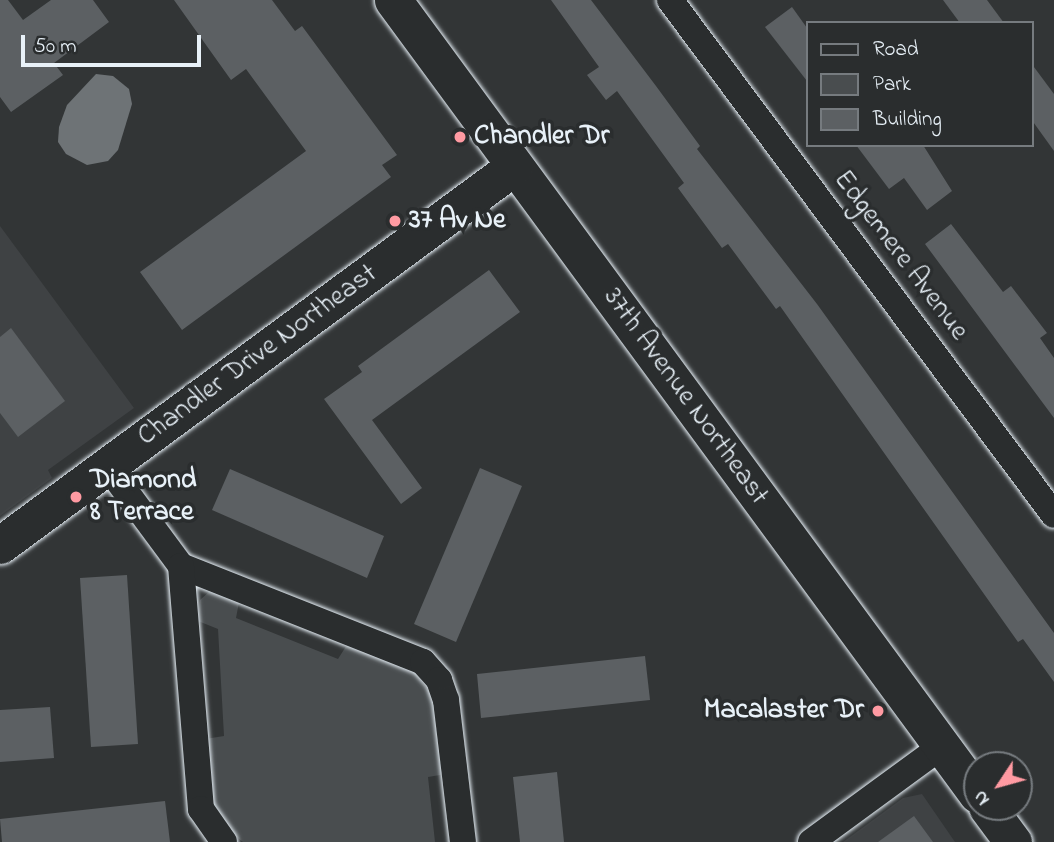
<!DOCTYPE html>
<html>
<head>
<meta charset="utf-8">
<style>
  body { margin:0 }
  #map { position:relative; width:1054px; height:842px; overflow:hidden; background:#323536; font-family:"Indie Flower",sans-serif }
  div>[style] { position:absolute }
  .built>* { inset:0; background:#3f4244 }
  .green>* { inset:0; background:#494d4f }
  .water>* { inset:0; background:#6e7376 }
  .building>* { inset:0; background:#5c6063 }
  .roads { filter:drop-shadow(0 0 2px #e8f1f8) drop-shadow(0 0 2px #e8f1f8) }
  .street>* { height:26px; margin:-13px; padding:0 13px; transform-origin:13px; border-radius:13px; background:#2a2d2e }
  .secondary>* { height:37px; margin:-18.5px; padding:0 18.5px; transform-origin:18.5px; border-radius:18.5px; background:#2a2d2e }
  .dots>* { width:19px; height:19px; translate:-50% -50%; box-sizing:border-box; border:4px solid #2a2d2e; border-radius:50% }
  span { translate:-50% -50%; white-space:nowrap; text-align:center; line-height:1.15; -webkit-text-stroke:7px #2a2d2e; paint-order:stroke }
  .poi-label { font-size:28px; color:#e8f1f8; font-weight:700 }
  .left { translate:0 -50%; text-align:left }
  .right { translate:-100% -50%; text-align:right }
  .street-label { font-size:28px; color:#e8f1f8 }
  .legend { position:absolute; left:806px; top:21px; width:228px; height:126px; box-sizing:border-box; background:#2a2d2e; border:2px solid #767b7f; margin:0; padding:9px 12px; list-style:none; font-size:21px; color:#e8f1f8 }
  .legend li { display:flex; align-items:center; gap:14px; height:35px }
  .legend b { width:35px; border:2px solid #767b7f }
  .north { position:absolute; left:963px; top:751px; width:70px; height:70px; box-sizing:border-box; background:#2a2d2e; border:2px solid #767b7f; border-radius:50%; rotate:234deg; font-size:19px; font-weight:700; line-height:28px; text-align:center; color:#e8f1f8 }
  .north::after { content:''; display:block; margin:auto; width:24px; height:32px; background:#ff9aa2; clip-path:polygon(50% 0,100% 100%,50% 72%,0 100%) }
  .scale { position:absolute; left:21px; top:35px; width:180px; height:32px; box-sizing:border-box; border:4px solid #e8f1f8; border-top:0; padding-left:9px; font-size:21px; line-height:24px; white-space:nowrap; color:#e8f1f8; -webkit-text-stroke:5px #2a2d2e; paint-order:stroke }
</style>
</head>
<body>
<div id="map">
  <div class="built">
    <i style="clip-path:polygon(0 226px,134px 408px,48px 470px,52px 478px,0 516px)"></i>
    <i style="clip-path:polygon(922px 794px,955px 842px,843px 842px,903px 798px)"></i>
  </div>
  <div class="green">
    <i style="clip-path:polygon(210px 591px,240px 597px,236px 618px,338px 659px,350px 640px,412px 669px,435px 700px,446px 774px,428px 777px,435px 842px,243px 842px,228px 830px,209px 793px,205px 739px,224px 736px,218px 629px,198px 621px,200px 600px)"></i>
  </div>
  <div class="water">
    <i style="clip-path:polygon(96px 74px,113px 76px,129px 89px,132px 104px,118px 150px,108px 161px,87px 165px,66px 154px,58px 142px,59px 127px,67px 105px)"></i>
  </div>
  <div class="building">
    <i style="clip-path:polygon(0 0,8px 0,23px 20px,51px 0,93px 0,109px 22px,54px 63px,63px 75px,11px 112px,0 97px)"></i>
    <i style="clip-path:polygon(174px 0,272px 0,295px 31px,302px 26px,397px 155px,382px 165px,391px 177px,182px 330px,140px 272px,306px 151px,246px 69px,231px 80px)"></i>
    <i style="clip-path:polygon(551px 0,591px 0,656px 86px,700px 146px,697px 149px,817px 304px,1054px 633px,1054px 682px,1023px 639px,1018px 642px,780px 306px,776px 309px,728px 244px,722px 248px,678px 188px,684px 183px,617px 91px,606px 100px,587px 75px,599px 67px)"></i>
    <i style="clip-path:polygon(943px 0,987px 0,1004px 23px,960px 23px)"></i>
    <i style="clip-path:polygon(792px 7px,807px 28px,807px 81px,765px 27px)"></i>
    <i style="clip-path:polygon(1031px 63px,1054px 94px,1054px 151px,1031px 119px)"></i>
    <i style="clip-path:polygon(856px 145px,923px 145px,952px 191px,927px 210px,904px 178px,889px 189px)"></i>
    <i style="clip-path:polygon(951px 224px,1003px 292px,1011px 286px,1047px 333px,1040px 338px,1054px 358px,1054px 418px,925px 244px)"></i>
    <i style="clip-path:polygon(489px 270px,520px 312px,372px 420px,422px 488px,401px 504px,324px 399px,362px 372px,358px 366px)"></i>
    <i style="clip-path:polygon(11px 328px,65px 401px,18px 437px,0 413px,0 337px)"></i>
    <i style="clip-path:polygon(480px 468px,522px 486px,456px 642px,414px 624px)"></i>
    <i style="clip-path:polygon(230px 469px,384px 536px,367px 578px,212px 510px)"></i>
    <i style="clip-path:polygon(127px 575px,138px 744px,91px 747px,80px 578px)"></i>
    <i style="clip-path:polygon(645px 656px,650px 700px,481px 718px,477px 674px)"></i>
    <i style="clip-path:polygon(50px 707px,54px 758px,0 762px,0 710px)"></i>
    <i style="clip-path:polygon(557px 772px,564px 842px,520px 842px,513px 777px)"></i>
    <i style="clip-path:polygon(165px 801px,170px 842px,2px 842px,0 819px)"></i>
    <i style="clip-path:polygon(914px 816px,933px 842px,878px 842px)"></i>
  </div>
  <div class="roads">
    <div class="street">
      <i style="left:670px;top:0;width:642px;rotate:53.29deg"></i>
      <i style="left:107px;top:466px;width:124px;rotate:53.5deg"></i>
      <i style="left:181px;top:566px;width:260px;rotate:21.6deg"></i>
      <i style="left:423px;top:662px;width:24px;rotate:48deg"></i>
      <i style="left:439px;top:680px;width:21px;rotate:71deg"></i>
      <i style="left:446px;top:700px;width:143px;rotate:83.2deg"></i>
      <i style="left:181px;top:566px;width:244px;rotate:85.3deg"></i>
      <i style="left:201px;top:809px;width:40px;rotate:55.1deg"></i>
      <i style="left:811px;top:842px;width:162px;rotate:-36.2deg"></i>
    </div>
    <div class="secondary">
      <i style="left:393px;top:0;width:986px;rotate:53.66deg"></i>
      <i style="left:0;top:545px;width:639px;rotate:-36.35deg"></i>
      <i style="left:987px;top:807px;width:44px;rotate:53.4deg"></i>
    </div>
  </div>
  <div class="dots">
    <i style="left:460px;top:137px;background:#ff9aa2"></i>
    <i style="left:395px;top:221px;background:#ff9aa2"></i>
    <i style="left:76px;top:497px;background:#ff9aa2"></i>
    <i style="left:878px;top:711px;background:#ff9aa2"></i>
  </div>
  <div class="poi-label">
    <span class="left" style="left:474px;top:137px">Chandler Dr</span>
    <span class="left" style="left:409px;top:221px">37 Av Ne</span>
    <span class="left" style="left:90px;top:497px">Diamond<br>8 Terrace</span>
    <span class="right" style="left:864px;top:711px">Macalaster Dr</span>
  </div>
  <div class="street-label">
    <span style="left:900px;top:256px;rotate:53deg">Edgemere Avenue</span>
    <span style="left:258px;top:356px;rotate:-36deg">Chandler Drive Northeast</span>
    <span style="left:685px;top:397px;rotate:54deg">37th Avenue Northeast</span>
  </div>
  <ul class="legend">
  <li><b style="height:9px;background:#2a2d2e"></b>Road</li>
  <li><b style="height:19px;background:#494d4f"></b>Park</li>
  <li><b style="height:19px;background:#5c6063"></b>Building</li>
  </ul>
  <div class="north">N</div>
  <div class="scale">50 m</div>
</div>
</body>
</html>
